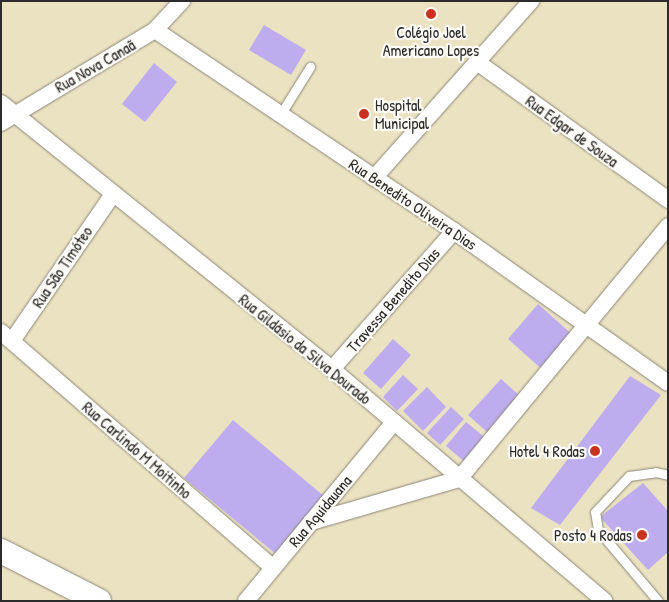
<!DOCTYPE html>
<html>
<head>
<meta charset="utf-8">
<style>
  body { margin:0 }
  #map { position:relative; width:669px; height:602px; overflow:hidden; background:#ebe2c2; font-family:"Patrick Hand",sans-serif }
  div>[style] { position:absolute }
  .building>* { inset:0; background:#beadee }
  .roads { filter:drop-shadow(0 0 1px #8b8676) drop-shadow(0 0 1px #8b8676) }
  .lane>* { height:9px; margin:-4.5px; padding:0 4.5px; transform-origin:4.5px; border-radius:4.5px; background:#fff }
  .street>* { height:16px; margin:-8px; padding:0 8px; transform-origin:8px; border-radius:8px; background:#fff }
  .secondary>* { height:24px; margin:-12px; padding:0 12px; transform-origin:12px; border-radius:12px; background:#fff }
  .dots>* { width:14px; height:14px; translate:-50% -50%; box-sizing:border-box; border:2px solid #fdfcf7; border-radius:50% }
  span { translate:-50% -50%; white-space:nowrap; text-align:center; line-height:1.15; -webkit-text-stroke:4.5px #fdfcf7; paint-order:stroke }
  .poi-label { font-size:16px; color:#2b2b2b }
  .left { translate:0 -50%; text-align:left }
  .right { translate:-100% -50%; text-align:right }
  .street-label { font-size:16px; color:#2b2b2b }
  .frame { position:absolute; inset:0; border:2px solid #2b2b2b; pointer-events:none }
</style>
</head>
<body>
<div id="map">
  <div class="building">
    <i style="clip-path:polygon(264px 25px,306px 50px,291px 75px,249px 50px)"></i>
    <i style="clip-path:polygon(154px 63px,177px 82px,145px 122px,122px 104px)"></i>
    <i style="clip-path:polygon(538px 304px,575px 337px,545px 372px,508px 339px)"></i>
    <i style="clip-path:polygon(393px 339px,411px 355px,381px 389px,363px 373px)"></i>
    <i style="clip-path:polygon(403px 375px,418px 389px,397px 411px,383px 397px)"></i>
    <i style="clip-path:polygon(630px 376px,661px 395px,560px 525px,531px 508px)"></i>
    <i style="clip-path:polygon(501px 379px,521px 397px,488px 433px,468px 415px)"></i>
    <i style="clip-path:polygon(427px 387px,446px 407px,423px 431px,403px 411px)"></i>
    <i style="clip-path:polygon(451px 407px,464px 419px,440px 445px,427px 433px)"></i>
    <i style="clip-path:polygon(233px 420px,325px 497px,277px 555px,184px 478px)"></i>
    <i style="clip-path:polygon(466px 422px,487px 439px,466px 463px,446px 446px)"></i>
    <i style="clip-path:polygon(643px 483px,668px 511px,668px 552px,648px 570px,600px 517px)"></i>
  </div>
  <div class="roads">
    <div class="lane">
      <i style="left:280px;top:115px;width:57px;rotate:-58deg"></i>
      <i style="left:658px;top:601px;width:93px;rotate:-130.2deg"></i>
      <i style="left:598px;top:530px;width:18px;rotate:-99deg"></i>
      <i style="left:595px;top:512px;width:50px;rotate:-46.6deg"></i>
      <i style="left:629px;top:476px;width:27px;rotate:-8deg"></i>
      <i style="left:656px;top:472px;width:12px;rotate:14deg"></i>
    </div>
    <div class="street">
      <i style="left:155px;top:30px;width:360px;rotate:33.9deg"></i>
      <i style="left:454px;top:231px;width:262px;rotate:35.4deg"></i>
      <i style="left:477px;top:62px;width:236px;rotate:35.8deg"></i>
      <i style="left:1px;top:103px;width:425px;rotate:38.8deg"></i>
      <i style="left:332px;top:369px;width:358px;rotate:40.4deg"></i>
      <i style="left:1px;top:123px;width:180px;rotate:-31.1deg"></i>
      <i style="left:155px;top:30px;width:40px;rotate:-47deg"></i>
      <i style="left:374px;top:178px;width:237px;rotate:-48.4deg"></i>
      <i style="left:1px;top:332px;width:360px;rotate:40.9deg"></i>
      <i style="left:12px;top:341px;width:178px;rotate:-55.5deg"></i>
      <i style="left:332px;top:369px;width:184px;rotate:-48.5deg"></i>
      <i style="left:311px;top:522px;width:154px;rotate:-16.2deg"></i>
      <i style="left:459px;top:479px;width:328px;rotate:-50.4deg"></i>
      <i style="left:246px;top:601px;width:232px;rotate:-50.4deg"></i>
    </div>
    <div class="secondary">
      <i style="left:1px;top:551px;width:110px;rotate:27deg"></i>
    </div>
  </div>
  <div class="dots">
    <i style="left:431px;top:14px;background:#c8321e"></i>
    <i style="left:364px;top:114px;background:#c8321e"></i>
    <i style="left:595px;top:451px;background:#c8321e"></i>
    <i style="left:642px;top:535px;background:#c8321e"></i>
  </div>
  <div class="poi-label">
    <span style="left:431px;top:41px">Colégio Joel<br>Americano Lopes</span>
    <span class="left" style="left:375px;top:114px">Hospital<br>Municipal</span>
    <span class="right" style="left:585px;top:451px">Hotel 4 Rodas</span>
    <span class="right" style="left:632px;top:535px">Posto 4 Rodas</span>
  </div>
  <div class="street-label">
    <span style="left:95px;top:66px;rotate:-30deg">Rua Nova Canaã</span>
    <span style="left:572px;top:131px;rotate:36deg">Rua Edgar de Souza</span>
    <span style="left:413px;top:204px;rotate:34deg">Rua Benedito Oliveira Dias</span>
    <span style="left:62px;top:267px;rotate:-56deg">Rua São Timóteo</span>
    <span style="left:393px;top:300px;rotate:-49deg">Travessa Benedito Dias</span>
    <span style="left:305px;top:349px;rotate:39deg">Rua Gildásio da Silva Dourado</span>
    <span style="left:137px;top:450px;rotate:41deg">Rua Carlindo M Moitinho</span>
    <span style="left:320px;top:511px;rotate:-50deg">Rua Aquidauana</span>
  </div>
  <div class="frame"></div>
</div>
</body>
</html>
